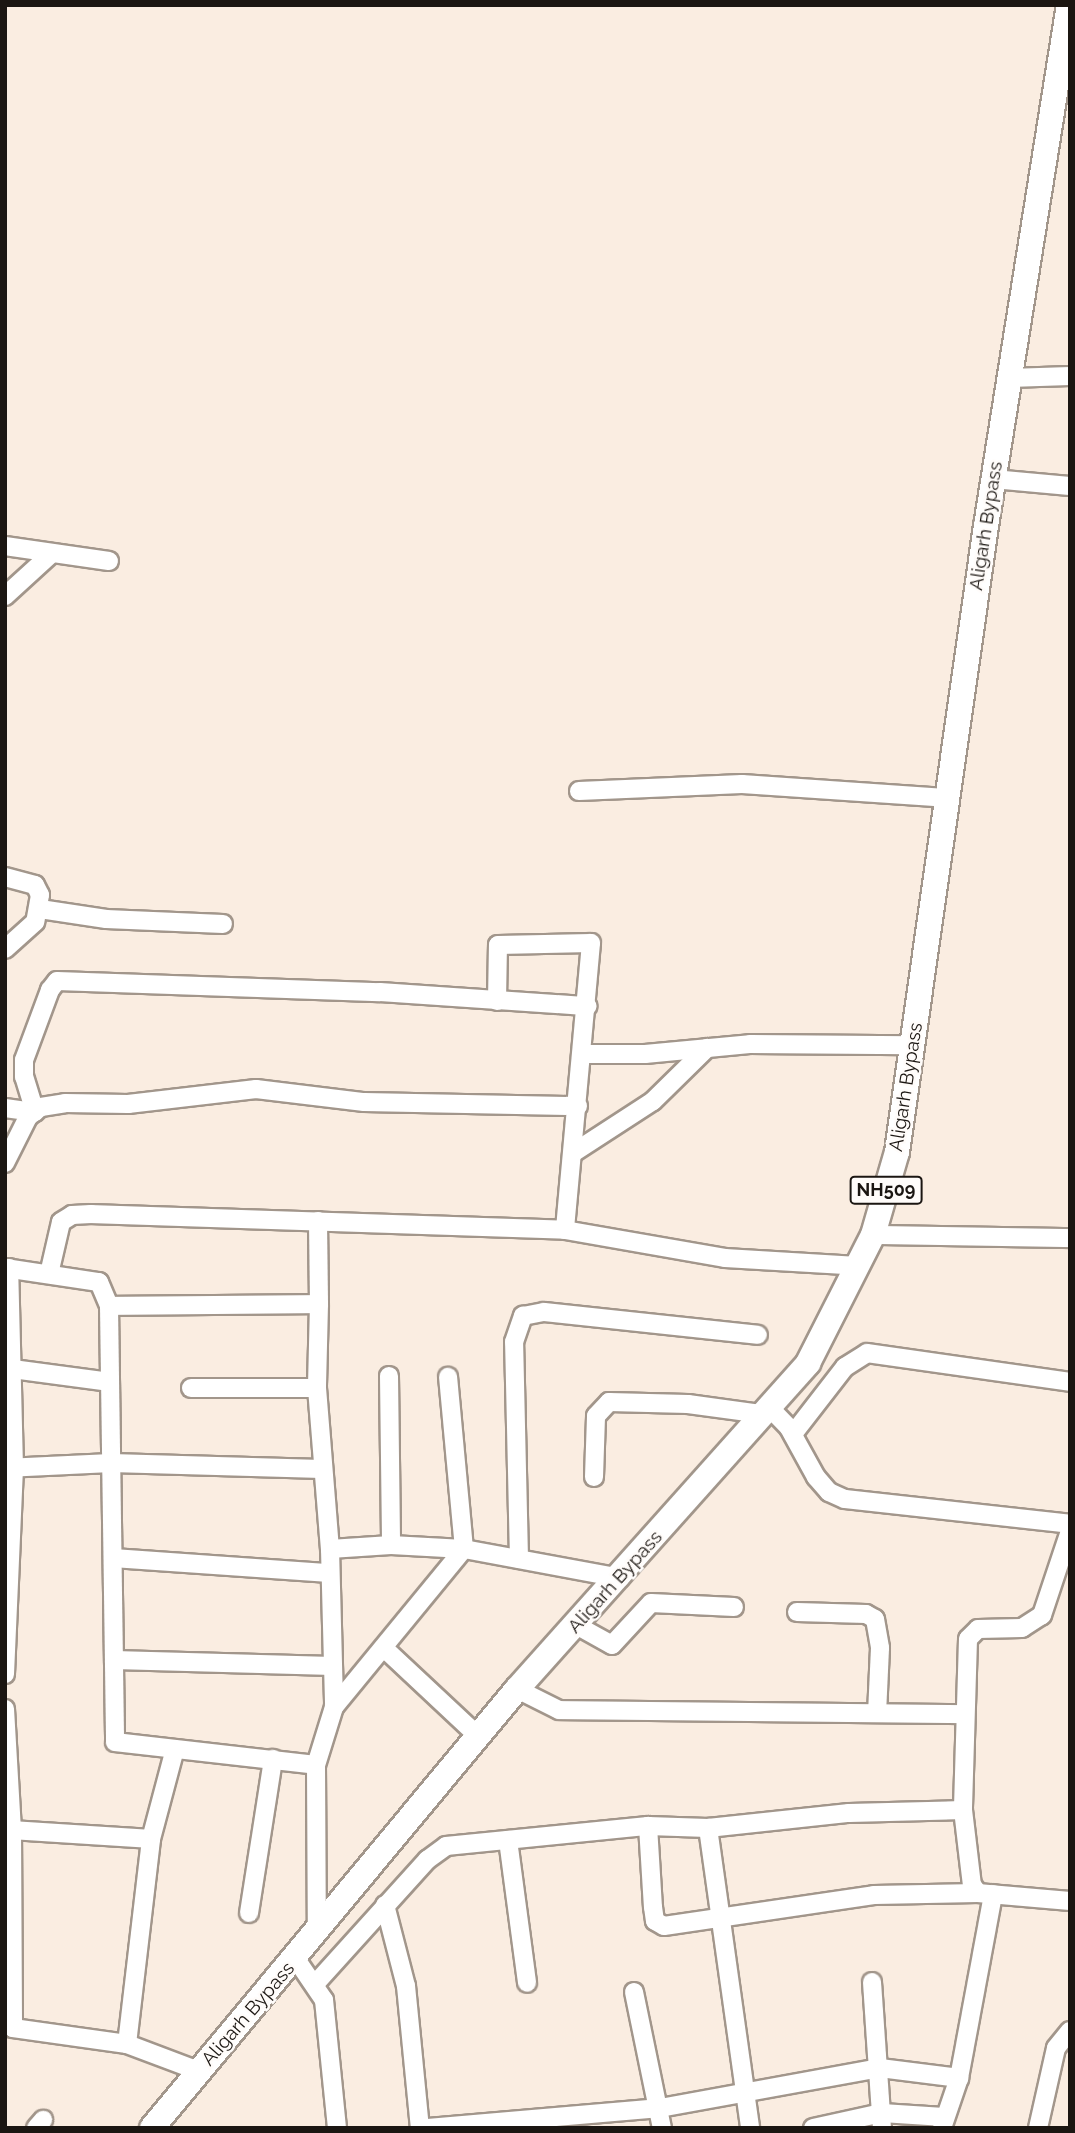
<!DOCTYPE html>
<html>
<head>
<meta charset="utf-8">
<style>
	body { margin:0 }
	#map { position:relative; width:1075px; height:2133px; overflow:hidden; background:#faede1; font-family:Raleway,sans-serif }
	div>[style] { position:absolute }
	.roads { filter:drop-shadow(2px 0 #a2968b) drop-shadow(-2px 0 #a2968b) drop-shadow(0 2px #a2968b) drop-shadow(0 -2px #a2968b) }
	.minor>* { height:18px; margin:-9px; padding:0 9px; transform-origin:9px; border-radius:9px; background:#fff }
	.highway>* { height:24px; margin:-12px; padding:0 12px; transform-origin:12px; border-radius:12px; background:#fff }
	span { translate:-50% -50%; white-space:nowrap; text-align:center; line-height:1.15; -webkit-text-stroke:5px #fffcfa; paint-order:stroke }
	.shield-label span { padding:2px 5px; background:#fffcfa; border:2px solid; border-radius:5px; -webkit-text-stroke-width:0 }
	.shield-label { font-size:18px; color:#1b1612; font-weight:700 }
	.street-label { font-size:19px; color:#1b1612 }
	.frame { position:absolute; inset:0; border:7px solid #1b1612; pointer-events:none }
</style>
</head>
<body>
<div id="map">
	<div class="roads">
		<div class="minor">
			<div style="left:1009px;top:378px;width:61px;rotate:-1.9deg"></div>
			<div style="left:993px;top:479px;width:77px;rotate:5.2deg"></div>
			<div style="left:5px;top:546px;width:105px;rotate:8.2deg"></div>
			<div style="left:5px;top:596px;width:61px;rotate:-42.3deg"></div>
			<div style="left:579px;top:791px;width:163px;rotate:-2.5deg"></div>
			<div style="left:742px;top:784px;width:204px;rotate:3.9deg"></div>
			<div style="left:5px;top:877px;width:31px;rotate:15deg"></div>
			<div style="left:35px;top:885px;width:11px;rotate:63deg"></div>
			<div style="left:40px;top:895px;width:27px;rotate:100deg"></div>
			<div style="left:35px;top:922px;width:40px;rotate:138deg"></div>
			<div style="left:40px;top:909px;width:67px;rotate:8.6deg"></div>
			<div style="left:106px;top:919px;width:117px;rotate:2.4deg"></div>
			<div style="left:497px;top:1001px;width:56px;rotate:-89deg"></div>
			<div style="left:498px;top:945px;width:93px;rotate:-1.2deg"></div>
			<div style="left:591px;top:943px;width:288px;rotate:95.2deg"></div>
			<div style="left:584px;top:1054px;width:61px"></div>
			<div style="left:645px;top:1054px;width:105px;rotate:-5.4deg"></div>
			<div style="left:750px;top:1044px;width:162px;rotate:0.4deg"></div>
			<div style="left:5px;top:1108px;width:30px;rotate:8deg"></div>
			<div style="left:35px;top:1112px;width:37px;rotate:-107deg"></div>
			<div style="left:24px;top:1077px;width:17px;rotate:-90deg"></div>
			<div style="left:24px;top:1060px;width:75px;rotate:-69.6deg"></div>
			<div style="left:50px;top:990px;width:11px;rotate:-52deg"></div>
			<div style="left:57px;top:981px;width:323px;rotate:2deg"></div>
			<div style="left:380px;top:992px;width:208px;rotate:3.9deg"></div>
			<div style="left:573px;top:1153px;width:95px;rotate:-33deg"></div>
			<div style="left:653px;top:1101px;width:76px;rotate:-44.5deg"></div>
			<div style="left:5px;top:1163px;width:51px;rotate:-63.4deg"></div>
			<div style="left:28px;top:1117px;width:16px;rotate:-38deg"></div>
			<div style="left:41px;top:1107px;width:24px;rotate:-9deg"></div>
			<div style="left:65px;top:1103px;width:63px;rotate:0.9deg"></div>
			<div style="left:128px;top:1104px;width:129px;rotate:-6.7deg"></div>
			<div style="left:256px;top:1089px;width:109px;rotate:6.9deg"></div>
			<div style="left:364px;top:1102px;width:214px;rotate:1.1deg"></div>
			<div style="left:318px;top:1221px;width:83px;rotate:89.3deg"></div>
			<div style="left:873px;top:1235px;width:197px;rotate:0.9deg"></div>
			<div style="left:5px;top:1268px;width:95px;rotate:8.5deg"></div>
			<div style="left:99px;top:1282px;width:26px;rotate:67deg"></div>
			<div style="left:109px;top:1306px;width:436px;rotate:89.2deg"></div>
			<div style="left:115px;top:1742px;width:202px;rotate:6.5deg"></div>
			<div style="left:49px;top:1274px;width:53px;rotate:-77deg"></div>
			<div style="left:61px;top:1222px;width:13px;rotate:-32deg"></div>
			<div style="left:72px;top:1215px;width:19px;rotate:-3deg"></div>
			<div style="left:91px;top:1214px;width:474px;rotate:1.9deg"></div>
			<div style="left:565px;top:1230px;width:162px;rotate:9.9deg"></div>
			<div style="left:725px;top:1258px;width:133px;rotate:3.4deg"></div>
			<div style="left:109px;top:1306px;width:210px;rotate:-0.5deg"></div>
			<div style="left:319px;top:1304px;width:84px;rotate:91.4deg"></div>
			<div style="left:317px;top:1388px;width:162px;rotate:85.4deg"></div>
			<div style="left:330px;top:1549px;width:158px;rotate:88.5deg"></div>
			<div style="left:334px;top:1707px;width:61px;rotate:107.2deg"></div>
			<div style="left:316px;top:1765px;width:164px;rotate:89.7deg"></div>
			<div style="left:5px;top:1368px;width:106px;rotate:7.6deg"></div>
			<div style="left:389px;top:1376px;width:169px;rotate:89.3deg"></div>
			<div style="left:191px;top:1388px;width:126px"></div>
			<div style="left:768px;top:1406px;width:30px;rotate:46deg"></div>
			<div style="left:789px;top:1428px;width:56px;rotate:61.1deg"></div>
			<div style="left:816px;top:1477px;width:20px;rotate:49deg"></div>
			<div style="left:829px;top:1492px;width:17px;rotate:24deg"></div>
			<div style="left:845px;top:1499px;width:226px;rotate:6.3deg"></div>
			<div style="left:793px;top:1434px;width:85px;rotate:-52.2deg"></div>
			<div style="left:845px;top:1367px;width:26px;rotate:-32deg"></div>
			<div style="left:867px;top:1353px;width:205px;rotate:8.1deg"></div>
			<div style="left:5px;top:1468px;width:106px;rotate:-2.7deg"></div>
			<div style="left:111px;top:1463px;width:211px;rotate:1.6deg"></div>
			<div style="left:594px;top:1477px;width:61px;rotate:-88.1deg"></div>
			<div style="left:596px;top:1416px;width:19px;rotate:-47deg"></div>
			<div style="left:609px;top:1402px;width:79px;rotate:1.5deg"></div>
			<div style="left:688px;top:1404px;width:75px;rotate:7.7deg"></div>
			<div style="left:1070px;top:1531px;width:89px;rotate:108.4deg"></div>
			<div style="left:1042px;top:1615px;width:24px;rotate:147deg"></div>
			<div style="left:1022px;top:1628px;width:44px;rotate:178.7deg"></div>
			<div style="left:978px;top:1629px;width:14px;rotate:135deg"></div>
			<div style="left:968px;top:1639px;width:171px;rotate:91.7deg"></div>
			<div style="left:963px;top:1810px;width:76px;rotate:83.2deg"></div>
			<div style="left:972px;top:1885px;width:10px;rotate:53deg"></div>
			<div style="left:978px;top:1893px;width:92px;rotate:5deg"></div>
			<div style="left:330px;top:1549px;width:61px;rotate:-3.8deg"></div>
			<div style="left:391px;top:1545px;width:73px;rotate:3.1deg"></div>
			<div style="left:464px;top:1549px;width:159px;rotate:10.5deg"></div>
			<div style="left:113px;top:1558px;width:217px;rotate:4deg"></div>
			<div style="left:519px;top:1559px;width:217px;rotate:-91.3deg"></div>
			<div style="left:514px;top:1342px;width:28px;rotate:-71deg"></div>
			<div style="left:523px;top:1316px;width:21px;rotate:-11deg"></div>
			<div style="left:544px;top:1312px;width:215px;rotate:6.1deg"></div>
			<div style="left:797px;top:1612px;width:69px;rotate:1.7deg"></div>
			<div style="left:866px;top:1614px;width:10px;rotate:29deg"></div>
			<div style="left:875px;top:1619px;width:29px;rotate:80deg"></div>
			<div style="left:880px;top:1648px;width:65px;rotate:92.6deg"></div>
			<div style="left:576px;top:1625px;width:41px;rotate:29.1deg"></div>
			<div style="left:612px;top:1645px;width:57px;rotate:-47.1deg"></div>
			<div style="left:651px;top:1603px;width:83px;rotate:2.8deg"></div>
			<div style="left:385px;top:1649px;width:129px;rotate:43.1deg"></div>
			<div style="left:114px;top:1660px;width:219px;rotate:1.6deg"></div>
			<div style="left:5px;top:1674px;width:206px;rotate:-87.5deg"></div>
			<div style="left:14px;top:1468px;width:200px;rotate:-91.4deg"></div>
			<div style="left:517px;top:1689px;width:47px;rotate:26.6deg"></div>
			<div style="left:559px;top:1710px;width:405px;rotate:0.6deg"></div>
			<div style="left:334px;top:1707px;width:205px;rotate:-50.6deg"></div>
			<div style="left:464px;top:1549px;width:173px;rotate:-95.3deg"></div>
			<div style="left:5px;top:1709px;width:121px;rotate:86.7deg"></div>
			<div style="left:12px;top:1830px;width:198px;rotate:89.7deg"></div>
			<div style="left:13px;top:2028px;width:115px;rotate:8deg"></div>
			<div style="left:127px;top:2044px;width:77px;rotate:20.6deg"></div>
			<div style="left:648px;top:1826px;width:81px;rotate:86.5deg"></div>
			<div style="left:653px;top:1907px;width:14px;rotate:82deg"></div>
			<div style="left:655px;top:1921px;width:10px;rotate:29deg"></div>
			<div style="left:664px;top:1926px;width:212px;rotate:-8.4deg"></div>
			<div style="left:874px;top:1895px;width:104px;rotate:-1.1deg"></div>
			<div style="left:708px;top:1828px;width:303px;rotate:82deg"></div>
			<div style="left:12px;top:1830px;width:139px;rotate:3.7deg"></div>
			<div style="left:508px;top:1840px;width:144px;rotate:82.4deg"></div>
			<div style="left:385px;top:1905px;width:84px;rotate:75.5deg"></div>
			<div style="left:406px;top:1986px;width:143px;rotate:84.4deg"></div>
			<div style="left:249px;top:1913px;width:156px;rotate:-81.1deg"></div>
			<div style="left:296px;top:1959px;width:50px;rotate:55.7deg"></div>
			<div style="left:324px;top:2000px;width:129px;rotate:84.2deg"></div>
			<div style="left:872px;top:1982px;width:146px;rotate:86.1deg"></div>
			<div style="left:316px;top:1983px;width:166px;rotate:-47.9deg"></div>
			<div style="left:427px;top:1860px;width:24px;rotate:-36deg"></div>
			<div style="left:446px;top:1846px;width:203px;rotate:-5.7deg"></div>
			<div style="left:648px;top:1826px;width:60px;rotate:1.9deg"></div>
			<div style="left:708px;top:1828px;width:142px;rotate:-6.1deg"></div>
			<div style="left:849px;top:1813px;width:114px;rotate:-1.5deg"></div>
			<div style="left:634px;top:1992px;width:139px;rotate:78.4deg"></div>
			<div style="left:127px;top:2044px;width:206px;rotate:-83.3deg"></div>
			<div style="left:151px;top:1839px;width:93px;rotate:-75.1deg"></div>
			<div style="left:36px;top:2128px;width:11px;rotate:-49deg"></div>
			<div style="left:428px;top:2128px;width:233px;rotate:-4.9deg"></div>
			<div style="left:660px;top:2108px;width:224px;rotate:-10.3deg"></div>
			<div style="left:880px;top:2068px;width:80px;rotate:7.2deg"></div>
			<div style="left:813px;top:2128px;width:71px;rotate:-12.3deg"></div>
			<div style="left:882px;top:2113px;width:62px;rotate:3.7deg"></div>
			<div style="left:942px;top:2128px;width:53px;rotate:-71.2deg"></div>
			<div style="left:959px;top:2078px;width:187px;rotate:-79.5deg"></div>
			<div style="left:1038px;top:2128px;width:82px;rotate:-77.3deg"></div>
			<div style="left:1056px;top:2048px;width:22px;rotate:-51deg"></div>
		</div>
		<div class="highway">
			<div style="left:152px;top:2128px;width:571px;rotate:-50.26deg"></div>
			<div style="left:517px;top:1689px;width:437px;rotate:-48.2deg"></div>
			<div style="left:808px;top:1363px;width:144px;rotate:-63.1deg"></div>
			<div style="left:873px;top:1235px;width:86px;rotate:-73.9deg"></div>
			<div style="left:897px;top:1152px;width:632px;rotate:-81.91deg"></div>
			<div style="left:986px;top:526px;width:528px;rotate:-80.95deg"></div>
		</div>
	</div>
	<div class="shield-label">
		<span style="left:886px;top:1190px">NH509</span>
	</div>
	<div class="street-label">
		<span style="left:986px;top:526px;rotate:-81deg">Aligarh Bypass</span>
		<span style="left:906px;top:1087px;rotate:-81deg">Aligarh Bypass</span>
		<span style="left:615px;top:1582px;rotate:-48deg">Aligarh Bypass</span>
		<span style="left:248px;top:2014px;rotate:-49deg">Aligarh Bypass</span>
	</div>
	<div class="frame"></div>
</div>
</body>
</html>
